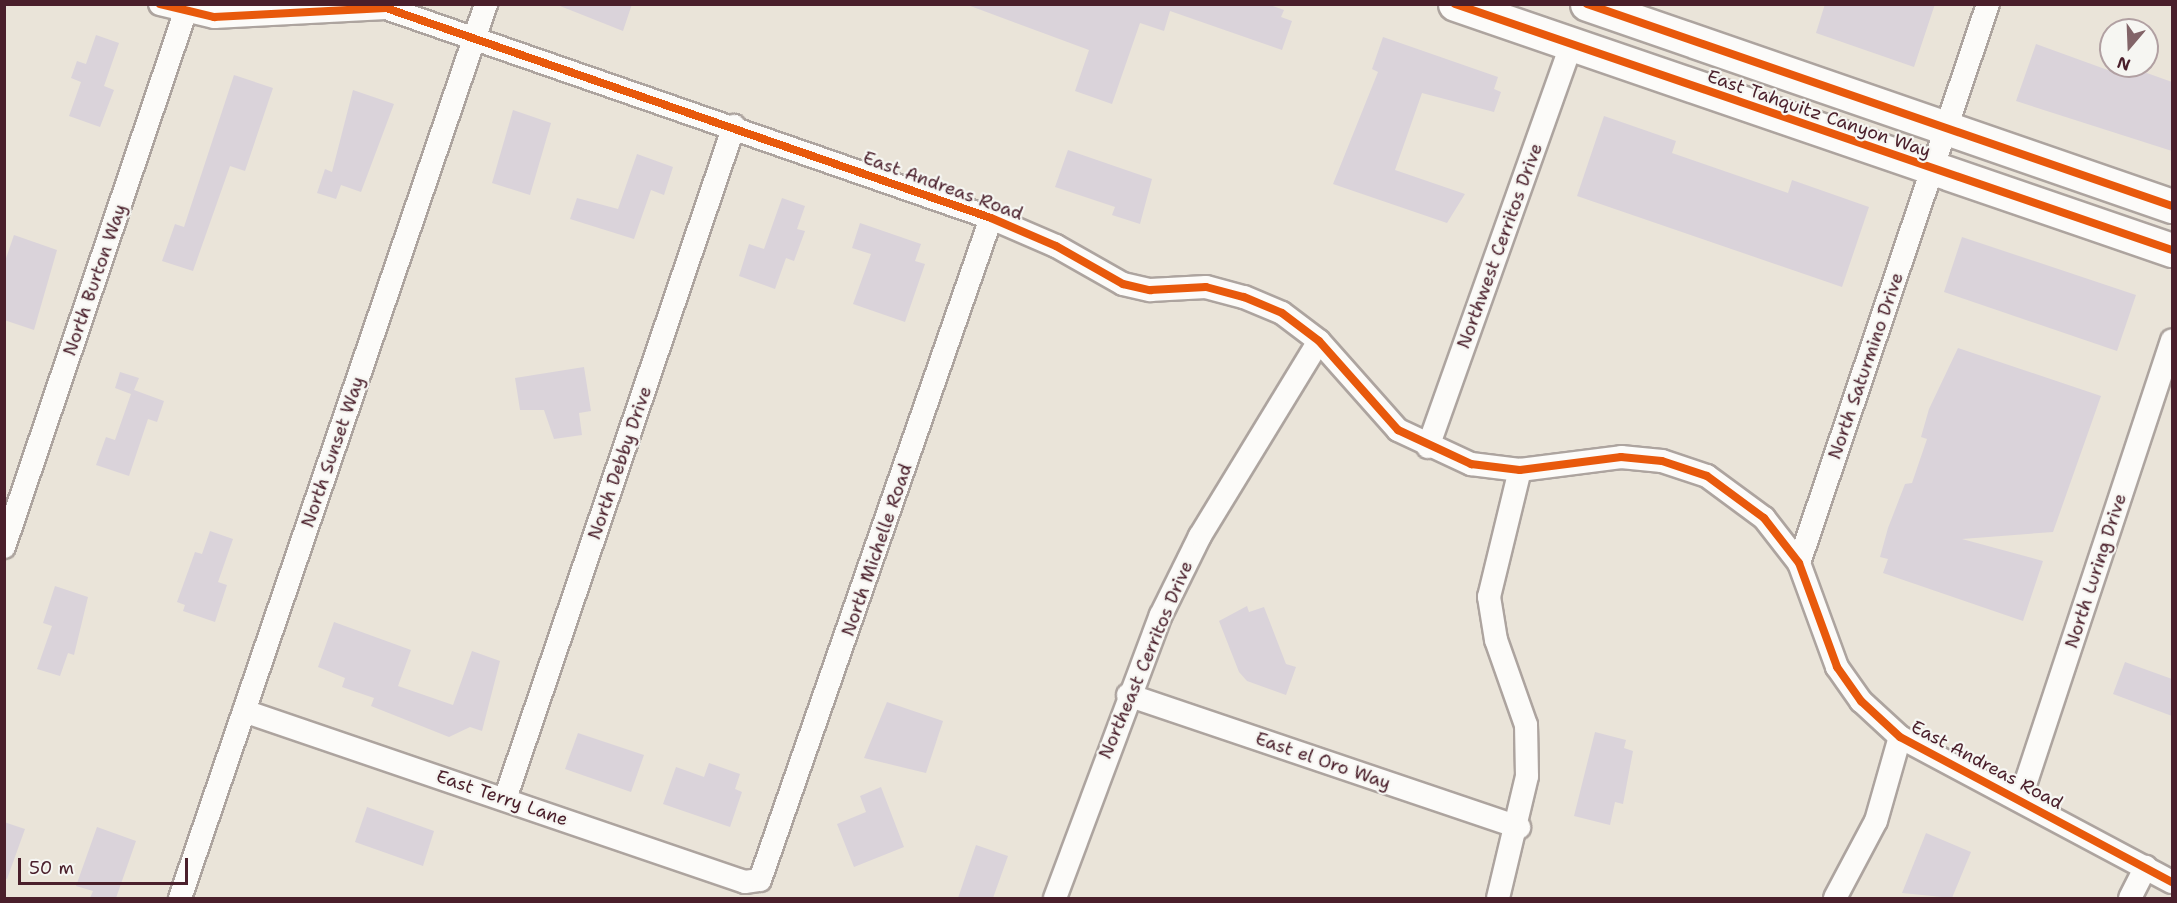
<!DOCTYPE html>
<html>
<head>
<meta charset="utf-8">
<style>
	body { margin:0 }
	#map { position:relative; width:2177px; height:903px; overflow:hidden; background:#eae4d9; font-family:"Shantell Sans",sans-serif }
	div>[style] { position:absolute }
	.building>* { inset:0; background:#dad3da }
	.roads { filter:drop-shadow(2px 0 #ada49f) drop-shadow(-2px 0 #ada49f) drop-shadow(0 2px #ada49f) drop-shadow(0 -2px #ada49f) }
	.street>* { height:22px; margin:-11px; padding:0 11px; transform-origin:11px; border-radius:11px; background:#fcfbf9 }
	.secondary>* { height:33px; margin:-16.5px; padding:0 16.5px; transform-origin:16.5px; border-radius:16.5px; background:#fcfbf9 }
	.cycleway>* { height:8px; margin:-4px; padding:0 4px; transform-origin:4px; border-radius:4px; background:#e8590c }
	span { translate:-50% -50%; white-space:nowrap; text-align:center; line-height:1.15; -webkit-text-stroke:4.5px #f6f6f2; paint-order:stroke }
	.street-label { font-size:18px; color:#4a1f2b }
	.frame { position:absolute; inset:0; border:6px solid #4a1f2b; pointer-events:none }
	.north { position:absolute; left:2099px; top:18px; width:60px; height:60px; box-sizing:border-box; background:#f6f6f2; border:2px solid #b1a0a2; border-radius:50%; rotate:199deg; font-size:16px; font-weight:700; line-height:24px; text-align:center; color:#4a1f2b }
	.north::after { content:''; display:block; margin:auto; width:21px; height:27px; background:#826468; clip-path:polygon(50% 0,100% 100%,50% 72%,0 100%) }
	.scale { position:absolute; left:18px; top:858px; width:170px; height:27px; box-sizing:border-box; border:3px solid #4a1f2b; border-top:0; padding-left:8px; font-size:18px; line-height:21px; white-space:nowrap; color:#4a1f2b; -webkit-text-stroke:4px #f6f6f2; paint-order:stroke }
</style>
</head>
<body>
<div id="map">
	<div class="building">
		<div style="clip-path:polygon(555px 4px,632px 4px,623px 31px)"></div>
		<div style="clip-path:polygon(965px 4px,1267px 4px,1284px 10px,1281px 17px,1292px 21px,1282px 50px,1170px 11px,1164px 31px,1140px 23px,1112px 104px,1075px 91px,1089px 50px)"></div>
		<div style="clip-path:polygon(1825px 4px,1935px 4px,1914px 67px,1816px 33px)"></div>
		<div style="clip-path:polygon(96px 35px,119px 43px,104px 86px,114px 90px,100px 127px,69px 116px,81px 82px,71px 78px,77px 61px,86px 64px)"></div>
		<div style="clip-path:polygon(1383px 37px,1498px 77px,1494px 89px,1501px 92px,1494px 112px,1422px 93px,1395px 170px,1465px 194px,1447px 223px,1333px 184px,1378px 72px,1372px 69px)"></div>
		<div style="clip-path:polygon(2036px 44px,2116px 73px,2144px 72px,2172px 82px,2172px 151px,2016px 101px)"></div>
		<div style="clip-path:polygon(234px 75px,273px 88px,245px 171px,230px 166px,193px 271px,162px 261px,175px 224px,184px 227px)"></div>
		<div style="clip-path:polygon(353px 90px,394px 104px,361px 192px,341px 185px,336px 199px,317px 193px,325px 169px,332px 172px)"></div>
		<div style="clip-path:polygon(513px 110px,551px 123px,530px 195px,492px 183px)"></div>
		<div style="clip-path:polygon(1604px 116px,1676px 141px,1672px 153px,1788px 193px,1792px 180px,1869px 207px,1842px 287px,1577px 196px)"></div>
		<div style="clip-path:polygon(1068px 150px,1152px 179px,1140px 224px,1112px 215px,1115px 207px,1055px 187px)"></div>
		<div style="clip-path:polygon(637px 154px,673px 167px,664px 195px,651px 190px,634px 239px,570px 219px,577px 198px,618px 209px)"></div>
		<div style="clip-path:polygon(782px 198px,805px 206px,797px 229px,805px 231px,794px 261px,786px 258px,775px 289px,739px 276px,749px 244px,764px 249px)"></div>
		<div style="clip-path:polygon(860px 223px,921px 244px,915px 261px,925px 264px,905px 322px,853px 304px,871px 254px,852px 248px)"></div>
		<div style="clip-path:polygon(14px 235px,57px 250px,34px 330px,4px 320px,4px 264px)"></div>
		<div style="clip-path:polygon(1962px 237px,2136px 295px,2117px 351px,1944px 292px)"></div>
		<div style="clip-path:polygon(1958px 348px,2101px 396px,2053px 532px,1962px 539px,2043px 561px,2023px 621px,1883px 573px,1888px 559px,1880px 557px,1888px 528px,1905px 484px,1912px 483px,1927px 439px,1921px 437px,1929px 409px)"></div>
		<div style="clip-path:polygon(584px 367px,591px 411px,579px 413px,582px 435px,554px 439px,544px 410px,520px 410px,515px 378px)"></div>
		<div style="clip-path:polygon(120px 372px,139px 378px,134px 390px,164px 401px,157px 422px,148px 419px,129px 476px,96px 465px,106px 437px,115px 440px,131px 394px,115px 388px)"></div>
		<div style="clip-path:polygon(210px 531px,233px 539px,218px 582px,227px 585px,215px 622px,183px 611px,185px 605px,177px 602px,195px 552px,202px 554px)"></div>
		<div style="clip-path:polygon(55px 586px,88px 597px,74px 655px,68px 653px,60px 676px,37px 669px,52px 626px,43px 623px)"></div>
		<div style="clip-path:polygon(1247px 606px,1249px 612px,1264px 607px,1286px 664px,1296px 667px,1286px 695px,1247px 681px,1239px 672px,1219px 621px)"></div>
		<div style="clip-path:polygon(334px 622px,411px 650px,398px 686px,453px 705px,472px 651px,500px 661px,482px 731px,470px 727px,449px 737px,371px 706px,374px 698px,342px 687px,345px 678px,318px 667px)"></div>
		<div style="clip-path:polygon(2125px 662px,2172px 679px,2172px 716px,2113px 694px)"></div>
		<div style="clip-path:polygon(887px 702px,943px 721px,926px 773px,864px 758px)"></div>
		<div style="clip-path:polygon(1595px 732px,1626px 740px,1624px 748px,1633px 751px,1623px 804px,1615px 802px,1610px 825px,1574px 816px)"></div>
		<div style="clip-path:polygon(578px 733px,644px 755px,631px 792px,565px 769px)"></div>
		<div style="clip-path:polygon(709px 763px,740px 774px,735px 789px,742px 792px,730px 827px,663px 804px,676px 767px,704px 777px)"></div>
		<div style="clip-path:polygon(881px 787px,904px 847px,854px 867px,837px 824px,866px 812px,860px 796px)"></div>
		<div style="clip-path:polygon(367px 807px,434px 831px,423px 866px,355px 842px)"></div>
		<div style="clip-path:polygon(4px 822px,25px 829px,7px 879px,4px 878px)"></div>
		<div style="clip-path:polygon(97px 827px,136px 841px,116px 898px,90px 898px,93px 891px,76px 886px)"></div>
		<div style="clip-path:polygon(1926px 833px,1971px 852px,1952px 898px,1902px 893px)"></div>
		<div style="clip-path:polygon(976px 845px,1008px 856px,993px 898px,958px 898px)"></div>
	</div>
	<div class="roads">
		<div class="street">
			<div style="left:160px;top:4px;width:56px;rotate:13.5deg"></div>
			<div style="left:214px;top:17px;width:172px;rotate:-3deg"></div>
			<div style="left:386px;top:8px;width:640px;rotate:19.14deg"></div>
			<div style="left:991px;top:218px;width:71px;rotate:23.3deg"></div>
			<div style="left:1056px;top:246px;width:77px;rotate:29.6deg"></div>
			<div style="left:1123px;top:284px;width:28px;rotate:13deg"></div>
			<div style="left:1150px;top:290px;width:56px;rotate:-3.1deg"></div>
			<div style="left:1206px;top:287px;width:39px;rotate:15deg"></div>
			<div style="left:1244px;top:297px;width:41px;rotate:22.8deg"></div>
			<div style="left:1282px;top:313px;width:46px;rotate:37.1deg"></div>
			<div style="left:1319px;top:341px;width:119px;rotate:48.4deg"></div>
			<div style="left:1398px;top:430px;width:81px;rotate:25deg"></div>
			<div style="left:1471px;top:464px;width:49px;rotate:7deg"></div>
			<div style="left:1520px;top:470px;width:102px;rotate:-7.3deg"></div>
			<div style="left:1621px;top:457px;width:41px;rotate:5.6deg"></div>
			<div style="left:1662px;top:461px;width:47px;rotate:18.4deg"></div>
			<div style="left:1707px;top:476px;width:71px;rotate:36.4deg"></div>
			<div style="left:1764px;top:518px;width:57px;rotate:52.1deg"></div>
			<div style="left:1799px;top:563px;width:111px;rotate:69.9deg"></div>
			<div style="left:1837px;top:667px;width:42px;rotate:54.8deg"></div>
			<div style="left:1861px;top:701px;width:53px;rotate:42.7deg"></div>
			<div style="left:1900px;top:737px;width:308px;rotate:28.1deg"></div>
			<div style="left:1428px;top:447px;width:427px;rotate:-70.4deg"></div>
			<div style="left:4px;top:547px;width:564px;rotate:-71.28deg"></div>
			<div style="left:1799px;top:563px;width:590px;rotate:-71.32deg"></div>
			<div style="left:1128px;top:695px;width:413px;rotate:18.7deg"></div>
			<div style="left:244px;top:711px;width:529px;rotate:18.85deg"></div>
			<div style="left:745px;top:882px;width:15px;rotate:-8deg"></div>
			<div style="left:760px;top:880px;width:701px;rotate:-70.76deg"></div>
			<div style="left:505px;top:799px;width:711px;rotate:-71.21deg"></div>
			<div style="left:2020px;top:800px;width:484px;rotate:-71.7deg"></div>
			<div style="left:180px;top:898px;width:945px;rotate:-71.1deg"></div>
			<div style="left:1055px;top:898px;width:302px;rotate:-69.5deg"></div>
			<div style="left:1161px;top:615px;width:88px;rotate:-63.7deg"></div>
			<div style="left:1200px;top:536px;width:228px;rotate:-58.6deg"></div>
			<div style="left:1498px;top:898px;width:125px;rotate:-76.6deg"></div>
			<div style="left:1527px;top:776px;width:51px;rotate:-91.1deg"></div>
			<div style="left:1526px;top:725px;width:90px;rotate:-109.4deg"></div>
			<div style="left:1496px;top:640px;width:44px;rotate:-99.2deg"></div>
			<div style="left:1489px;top:597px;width:131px;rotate:-76.3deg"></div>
			<div style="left:1835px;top:898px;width:87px;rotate:-62deg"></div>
			<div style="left:1876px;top:821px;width:87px;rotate:-74.1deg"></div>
			<div style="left:2130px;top:898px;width:35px;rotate:-63deg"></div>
		</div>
		<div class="secondary">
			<div style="left:1455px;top:4px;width:758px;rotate:18.94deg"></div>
			<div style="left:1587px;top:4px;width:619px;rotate:19.05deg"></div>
		</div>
	</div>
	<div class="cycleway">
		<div style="left:160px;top:4px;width:56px;rotate:13.5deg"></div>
		<div style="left:214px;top:17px;width:172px;rotate:-3deg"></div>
		<div style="left:386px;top:8px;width:640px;rotate:19.14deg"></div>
		<div style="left:991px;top:218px;width:71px;rotate:23.3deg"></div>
		<div style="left:1056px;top:246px;width:77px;rotate:29.6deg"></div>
		<div style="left:1123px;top:284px;width:28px;rotate:13deg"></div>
		<div style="left:1150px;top:290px;width:56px;rotate:-3.1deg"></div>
		<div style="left:1206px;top:287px;width:39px;rotate:15deg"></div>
		<div style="left:1244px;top:297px;width:41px;rotate:22.8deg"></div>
		<div style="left:1282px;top:313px;width:46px;rotate:37.1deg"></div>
		<div style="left:1319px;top:341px;width:119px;rotate:48.4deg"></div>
		<div style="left:1398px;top:430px;width:81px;rotate:25deg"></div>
		<div style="left:1471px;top:464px;width:49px;rotate:7deg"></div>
		<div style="left:1520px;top:470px;width:102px;rotate:-7.3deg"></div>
		<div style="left:1621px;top:457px;width:41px;rotate:5.6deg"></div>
		<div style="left:1662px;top:461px;width:47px;rotate:18.4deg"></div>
		<div style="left:1707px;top:476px;width:71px;rotate:36.4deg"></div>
		<div style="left:1764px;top:518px;width:57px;rotate:52.1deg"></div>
		<div style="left:1799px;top:563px;width:111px;rotate:69.9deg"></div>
		<div style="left:1837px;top:667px;width:42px;rotate:54.8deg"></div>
		<div style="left:1861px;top:701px;width:53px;rotate:42.7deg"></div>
		<div style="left:1900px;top:737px;width:308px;rotate:28.1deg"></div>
		<div style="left:1455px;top:4px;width:758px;rotate:18.94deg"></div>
		<div style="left:1587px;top:4px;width:619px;rotate:19.05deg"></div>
	</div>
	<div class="street-label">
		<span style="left:1819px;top:114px;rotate:19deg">East Tahquitz Canyon Way</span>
		<span style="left:943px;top:186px;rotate:20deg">East Andreas Road</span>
		<span style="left:1500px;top:246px;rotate:-70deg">Northwest Cerritos Drive</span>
		<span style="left:95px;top:280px;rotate:-71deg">North Burton Way</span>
		<span style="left:1866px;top:366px;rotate:-71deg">North Saturmino Drive</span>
		<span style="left:333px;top:452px;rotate:-71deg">North Sunset Way</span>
		<span style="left:620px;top:463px;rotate:-71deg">North Debby Drive</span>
		<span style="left:877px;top:550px;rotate:-71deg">North Michelle Road</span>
		<span style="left:2096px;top:571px;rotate:-72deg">North Luring Drive</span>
		<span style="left:1146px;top:660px;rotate:-67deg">Northeast Cerritos Drive</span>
		<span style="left:1323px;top:761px;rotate:19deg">East el Oro Way</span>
		<span style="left:1987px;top:765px;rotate:28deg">East Andreas Road</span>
		<span style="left:502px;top:798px;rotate:19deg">East Terry Lane</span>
	</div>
	<div class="frame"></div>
	<div class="north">N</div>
	<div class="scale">50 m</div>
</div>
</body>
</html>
